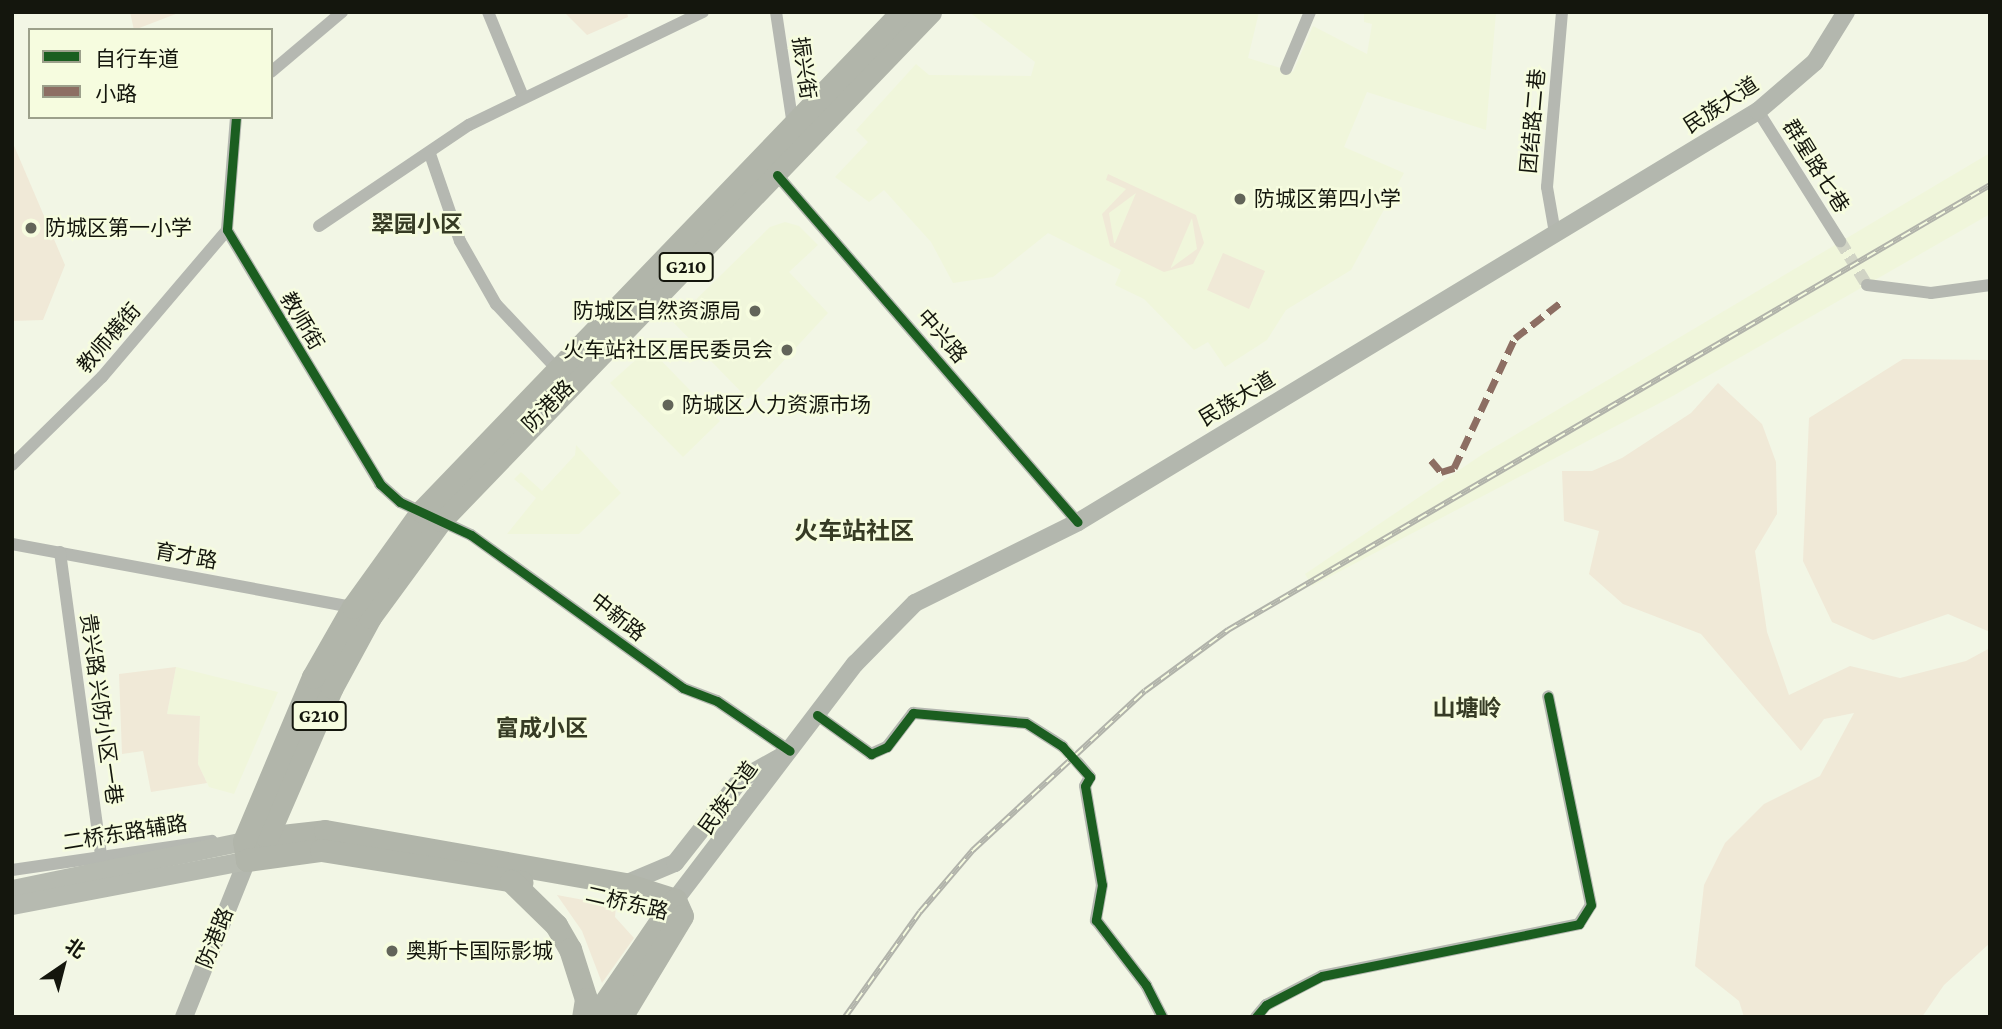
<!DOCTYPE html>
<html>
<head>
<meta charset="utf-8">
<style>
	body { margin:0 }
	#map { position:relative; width:2002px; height:1029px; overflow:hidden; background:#f2f6e5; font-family:"Crimson Pro","Noto Sans SC",serif }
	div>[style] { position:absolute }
	.built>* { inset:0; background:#f0f6db }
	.green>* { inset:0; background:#f0e9d7 }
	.street-tunnel>* { height:12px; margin-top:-6px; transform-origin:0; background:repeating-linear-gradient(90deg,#d1d4c5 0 12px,transparent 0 18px) }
	.street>* { height:12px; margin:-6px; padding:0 6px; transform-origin:6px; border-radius:6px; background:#b5b8b1 }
	.secondary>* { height:18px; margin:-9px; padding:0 9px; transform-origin:9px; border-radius:9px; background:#b3b7ae }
	.primary>* { height:19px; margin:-9.5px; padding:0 9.5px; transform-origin:9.5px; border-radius:9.5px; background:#b6bab0 }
	.highway>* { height:23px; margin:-11.5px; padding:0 11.5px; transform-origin:11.5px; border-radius:11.5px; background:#b1b5aa }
	.rail>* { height:6px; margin-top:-3px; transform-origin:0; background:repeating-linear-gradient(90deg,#f6fcdf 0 10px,#b1b3aa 0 20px); box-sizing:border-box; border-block:2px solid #b1b3aa }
	.quiet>* { height:7px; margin-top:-3.5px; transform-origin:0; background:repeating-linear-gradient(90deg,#8d6e63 0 14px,transparent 0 21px) }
	.cycleway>* { height:9px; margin:-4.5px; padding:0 4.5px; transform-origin:4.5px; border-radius:4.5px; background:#1b5e20 }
	.dots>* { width:19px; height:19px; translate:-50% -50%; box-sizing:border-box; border:4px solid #f6fcdf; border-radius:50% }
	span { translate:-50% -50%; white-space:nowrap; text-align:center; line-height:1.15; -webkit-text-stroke:5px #f6fcdf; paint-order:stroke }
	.shield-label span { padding:2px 5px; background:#f6fcdf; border:2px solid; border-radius:5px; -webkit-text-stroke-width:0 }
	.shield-label { font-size:19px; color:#14160d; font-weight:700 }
	.street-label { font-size:21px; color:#14160d }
	.poi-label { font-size:21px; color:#14160d }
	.left { translate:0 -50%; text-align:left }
	.right { translate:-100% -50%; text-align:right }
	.neighbourhood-label { font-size:23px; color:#363b24; font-weight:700 }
	.quarter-label { font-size:24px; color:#363b24; font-weight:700 }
	.frame { position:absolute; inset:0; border:14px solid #14160d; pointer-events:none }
	.legend { position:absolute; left:28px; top:28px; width:245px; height:91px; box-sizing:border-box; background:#f6fcdf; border:2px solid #9ca08b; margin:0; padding:9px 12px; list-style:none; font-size:21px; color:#14160d }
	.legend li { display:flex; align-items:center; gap:14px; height:35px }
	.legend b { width:35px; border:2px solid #9ca08b }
	.north { position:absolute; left:28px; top:931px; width:70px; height:70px; -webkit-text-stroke:5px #f6fcdf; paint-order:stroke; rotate:35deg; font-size:19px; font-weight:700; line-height:28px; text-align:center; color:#14160d }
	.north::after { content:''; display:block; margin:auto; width:24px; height:32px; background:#14160d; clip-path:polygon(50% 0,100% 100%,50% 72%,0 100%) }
</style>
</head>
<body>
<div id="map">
	<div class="built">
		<div style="clip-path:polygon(969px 12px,1259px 12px,1248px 58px,1293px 72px,1313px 26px,1367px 54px,1372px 24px,1364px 22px,1364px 12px,1496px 12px,1486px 130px,1367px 92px,1344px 147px,1404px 173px,1351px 270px,1286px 310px,1267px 340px,1225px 367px,1208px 342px,1194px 350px,1144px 299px,1115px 285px,1121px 270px,1048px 233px,993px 277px,953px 283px,931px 242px,884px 190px,869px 202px,835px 177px,868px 142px,856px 130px,916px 64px,929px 75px,1031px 76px,1035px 62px)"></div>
		<div style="clip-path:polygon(1990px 153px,1990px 214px,1671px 397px,1312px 586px,1305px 574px,1483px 454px)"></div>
		<div style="clip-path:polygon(785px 222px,799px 226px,818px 245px,789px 272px,828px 313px,748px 399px,673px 322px,770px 227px)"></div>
		<div style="clip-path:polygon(649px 348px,720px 421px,683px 457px,610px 383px)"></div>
		<div style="clip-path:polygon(576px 445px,621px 493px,579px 534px,507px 534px,536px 498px,514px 479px,521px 472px,542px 491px,575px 455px)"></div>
		<div style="clip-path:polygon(176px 667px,278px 692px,234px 794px,209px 787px,198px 764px,200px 716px,167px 714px)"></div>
	</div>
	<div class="green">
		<div style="clip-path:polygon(130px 12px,181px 12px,134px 30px)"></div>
		<div style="clip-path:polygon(564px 12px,627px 12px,628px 17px,587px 35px)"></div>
		<div style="clip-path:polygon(12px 141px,65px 265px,43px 320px,12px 321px)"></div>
		<div style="clip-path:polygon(evenodd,1108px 174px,1196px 215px,1204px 243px,1193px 264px,1164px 272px,1110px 246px,1102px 214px,1126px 189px,1106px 180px,1108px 174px,1136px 193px,1115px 243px,1114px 243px,1109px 213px,1136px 193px,1108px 174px,1192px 218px,1197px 249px,1171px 268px,1171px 267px,1192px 218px)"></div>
		<div style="clip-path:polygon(1223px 253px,1265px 271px,1249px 309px,1207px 290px)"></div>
		<div style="clip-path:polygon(1903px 359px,1990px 360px,1990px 632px,1948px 614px,1873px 640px,1832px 622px,1803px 561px,1809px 418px)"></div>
		<div style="clip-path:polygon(1718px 383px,1762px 424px,1776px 462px,1777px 514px,1755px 551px,1767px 632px,1789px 695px,1850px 666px,1900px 678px,1966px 661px,1990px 648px,1990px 943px,1944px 985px,1922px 1017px,1744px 1017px,1739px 1001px,1695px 966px,1704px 885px,1725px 843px,1764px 804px,1820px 776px,1854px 713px,1824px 719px,1801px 751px,1701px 634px,1623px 604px,1589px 574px,1599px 531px,1564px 521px,1562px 471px,1592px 471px,1622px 458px,1691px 413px)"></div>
		<div style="clip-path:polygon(176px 667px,167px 714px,200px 716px,198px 764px,207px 783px,151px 792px,143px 751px,122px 754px,119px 674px)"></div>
		<div style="clip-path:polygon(557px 895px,616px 906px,615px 917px,634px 938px,602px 983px,582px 931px)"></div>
	</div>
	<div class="street-tunnel">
		<div style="left:1840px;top:241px;width:52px;rotate:58.5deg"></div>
		<div style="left:1062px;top:746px;width:23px;rotate:47deg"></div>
	</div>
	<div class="street">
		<div style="left:488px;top:12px;width:92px;rotate:67.6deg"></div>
		<div style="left:776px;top:12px;width:115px;rotate:81.5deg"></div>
		<div style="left:1286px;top:69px;width:62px;rotate:-67.2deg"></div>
		<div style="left:271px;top:72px;width:93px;rotate:-40.2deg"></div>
		<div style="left:1758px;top:111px;width:154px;rotate:57.8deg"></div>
		<div style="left:236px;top:117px;width:113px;rotate:94.6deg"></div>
		<div style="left:227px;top:230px;width:297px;rotate:58.9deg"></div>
		<div style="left:380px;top:484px;width:27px;rotate:42deg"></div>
		<div style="left:400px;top:502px;width:78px;rotate:24.9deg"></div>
		<div style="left:471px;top:535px;width:261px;rotate:35.8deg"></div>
		<div style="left:683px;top:688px;width:36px;rotate:21deg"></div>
		<div style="left:717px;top:701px;width:88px;rotate:34.4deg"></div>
		<div style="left:430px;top:154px;width:92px;rotate:71deg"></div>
		<div style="left:460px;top:241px;width:73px;rotate:60.3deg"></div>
		<div style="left:496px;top:304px;width:88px;rotate:46.8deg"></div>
		<div style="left:777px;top:175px;width:459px;rotate:49.1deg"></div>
		<div style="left:319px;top:226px;width:181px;rotate:-34deg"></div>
		<div style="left:469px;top:125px;width:260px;rotate:-25.8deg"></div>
		<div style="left:1555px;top:233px;width:47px;rotate:-99.9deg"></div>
		<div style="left:1547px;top:187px;width:176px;rotate:-85.1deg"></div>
		<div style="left:1867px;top:285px;width:64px;rotate:7.1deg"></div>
		<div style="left:1931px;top:293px;width:60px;rotate:-7.7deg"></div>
		<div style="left:12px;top:465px;width:126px;rotate:-44.4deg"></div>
		<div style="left:102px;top:377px;width:193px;rotate:-49.6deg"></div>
		<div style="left:12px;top:544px;width:347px;rotate:10.5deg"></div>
		<div style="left:60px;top:552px;width:322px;rotate:82.3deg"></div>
		<div style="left:817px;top:715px;width:67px;rotate:35.8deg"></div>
		<div style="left:871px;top:754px;width:17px;rotate:-24deg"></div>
		<div style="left:887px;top:747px;width:43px;rotate:-52.6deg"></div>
		<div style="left:913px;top:713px;width:113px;rotate:5.1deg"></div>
		<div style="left:1026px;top:723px;width:43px;rotate:32.6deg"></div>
		<div style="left:1078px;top:763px;width:18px;rotate:49deg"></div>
		<div style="left:1090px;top:777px;width:10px;rotate:119deg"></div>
		<div style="left:1085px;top:786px;width:100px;rotate:80.3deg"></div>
		<div style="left:1102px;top:885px;width:36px;rotate:100deg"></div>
		<div style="left:1096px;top:920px;width:82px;rotate:52.4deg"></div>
		<div style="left:1146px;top:985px;width:36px;rotate:63deg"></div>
		<div style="left:12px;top:870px;width:202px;rotate:-8.3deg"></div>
		<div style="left:1256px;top:1017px;width:16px;rotate:-50deg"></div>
		<div style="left:1266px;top:1005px;width:63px;rotate:-27.4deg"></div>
		<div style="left:1322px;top:976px;width:262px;rotate:-11.4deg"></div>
		<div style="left:1579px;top:924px;width:22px;rotate:-58deg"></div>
		<div style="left:1591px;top:905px;width:213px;rotate:-101.6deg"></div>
	</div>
	<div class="secondary">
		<div style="left:625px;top:884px;width:54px;rotate:-22.8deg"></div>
		<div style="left:675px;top:863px;width:107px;rotate:-51.8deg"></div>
		<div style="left:741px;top:779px;width:49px;rotate:-29.2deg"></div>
		<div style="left:675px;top:900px;width:297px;rotate:-52.7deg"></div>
		<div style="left:855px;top:664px;width:86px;rotate:-45.5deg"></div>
		<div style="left:915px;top:603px;width:182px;rotate:-26.4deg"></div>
		<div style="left:1078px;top:522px;width:795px;rotate:-31.15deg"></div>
		<div style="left:1758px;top:111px;width:75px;rotate:-40.7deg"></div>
		<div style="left:1815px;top:62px;width:59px;rotate:-58.2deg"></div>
		<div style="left:184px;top:1017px;width:169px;rotate:-68.1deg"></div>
	</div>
	<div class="primary">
		<div style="left:12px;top:889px;width:237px;rotate:-11.7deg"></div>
		<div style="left:12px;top:905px;width:239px;rotate:-10.8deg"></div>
	</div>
	<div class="highway">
		<div style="left:255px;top:839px;width:70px;rotate:-6.5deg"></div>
		<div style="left:325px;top:831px;width:305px;rotate:10deg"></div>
		<div style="left:625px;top:884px;width:52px;rotate:17.7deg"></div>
		<div style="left:675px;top:900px;width:17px;rotate:66deg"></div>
		<div style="left:247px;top:860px;width:30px;rotate:-49deg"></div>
		<div style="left:267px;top:837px;width:163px;rotate:-66.6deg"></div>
		<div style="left:332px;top:687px;width:80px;rotate:-61.5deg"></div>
		<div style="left:370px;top:617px;width:120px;rotate:-53.8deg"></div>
		<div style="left:441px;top:520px;width:705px;rotate:-46.09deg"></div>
		<div style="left:247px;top:860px;width:19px;rotate:-99deg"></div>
		<div style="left:244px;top:841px;width:178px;rotate:-67.2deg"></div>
		<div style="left:313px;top:677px;width:81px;rotate:-60.3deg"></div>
		<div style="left:353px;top:607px;width:118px;rotate:-54.3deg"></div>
		<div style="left:422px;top:511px;width:692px;rotate:-46.11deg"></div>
		<div style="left:247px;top:860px;width:75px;rotate:-7.7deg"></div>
		<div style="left:321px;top:850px;width:203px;rotate:9.1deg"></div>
		<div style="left:511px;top:881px;width:63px;rotate:44.4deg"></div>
		<div style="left:556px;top:925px;width:28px;rotate:60deg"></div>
		<div style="left:570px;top:949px;width:52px;rotate:72.3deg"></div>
		<div style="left:586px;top:999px;width:18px;rotate:99deg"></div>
		<div style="left:595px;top:1017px;width:142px;rotate:-55.6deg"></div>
		<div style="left:621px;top:1017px;width:118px;rotate:-58.9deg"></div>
	</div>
	<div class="rail">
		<div style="left:845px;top:1017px;width:129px;rotate:-54.5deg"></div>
		<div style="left:920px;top:912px;width:82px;rotate:-49.5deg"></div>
		<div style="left:973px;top:850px;width:234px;rotate:-42.8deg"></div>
		<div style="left:1145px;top:691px;width:103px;rotate:-36.3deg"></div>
		<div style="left:1228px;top:630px;width:882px;rotate:-30.28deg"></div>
	</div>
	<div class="quiet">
		<div style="left:1431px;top:460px;width:16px;rotate:50deg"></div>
		<div style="left:1441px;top:472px;width:14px;rotate:-17deg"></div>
		<div style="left:1454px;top:468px;width:144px;rotate:-64.9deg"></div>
		<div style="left:1515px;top:338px;width:57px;rotate:-37.9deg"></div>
	</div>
	<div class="cycleway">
		<div style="left:236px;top:117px;width:113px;rotate:94.6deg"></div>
		<div style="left:227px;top:230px;width:297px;rotate:58.9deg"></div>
		<div style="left:380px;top:484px;width:27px;rotate:42deg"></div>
		<div style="left:400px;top:502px;width:78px;rotate:24.9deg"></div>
		<div style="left:471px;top:535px;width:261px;rotate:35.8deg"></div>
		<div style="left:683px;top:688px;width:36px;rotate:21deg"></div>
		<div style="left:717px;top:701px;width:88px;rotate:34.4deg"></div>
		<div style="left:777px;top:175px;width:459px;rotate:49.1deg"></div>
		<div style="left:817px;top:715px;width:67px;rotate:35.8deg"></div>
		<div style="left:871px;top:754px;width:17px;rotate:-24deg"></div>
		<div style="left:887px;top:747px;width:43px;rotate:-52.6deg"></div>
		<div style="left:913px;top:713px;width:113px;rotate:5.1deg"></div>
		<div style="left:1026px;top:723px;width:43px;rotate:32.6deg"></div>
		<div style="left:1062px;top:746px;width:42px;rotate:47.9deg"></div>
		<div style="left:1090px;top:777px;width:10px;rotate:119deg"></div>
		<div style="left:1085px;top:786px;width:100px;rotate:80.3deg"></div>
		<div style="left:1102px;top:885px;width:36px;rotate:100deg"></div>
		<div style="left:1096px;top:920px;width:82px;rotate:52.4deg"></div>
		<div style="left:1146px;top:985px;width:36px;rotate:63deg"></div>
		<div style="left:1256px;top:1017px;width:16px;rotate:-50deg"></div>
		<div style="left:1266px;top:1005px;width:63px;rotate:-27.4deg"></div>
		<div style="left:1322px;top:976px;width:262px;rotate:-11.4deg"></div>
		<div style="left:1579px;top:924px;width:22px;rotate:-58deg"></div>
		<div style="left:1591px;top:905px;width:213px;rotate:-101.6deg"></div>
	</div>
	<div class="dots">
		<div style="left:1240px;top:199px;background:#626459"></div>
		<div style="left:31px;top:228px;background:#626459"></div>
		<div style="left:755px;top:311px;background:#626459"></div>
		<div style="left:787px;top:350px;background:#626459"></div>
		<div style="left:668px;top:405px;background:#626459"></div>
		<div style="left:392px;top:951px;background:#626459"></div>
	</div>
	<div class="shield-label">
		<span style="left:686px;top:267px">G210</span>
		<span style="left:319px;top:716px">G210</span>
	</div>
	<div class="street-label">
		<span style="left:804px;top:68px;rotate:82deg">振兴街</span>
		<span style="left:1721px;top:105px;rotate:-33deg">民族大道</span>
		<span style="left:1533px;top:121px;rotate:-85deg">团结路二巷</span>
		<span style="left:1816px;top:166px;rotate:58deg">群星路七巷</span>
		<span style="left:302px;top:321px;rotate:59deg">教师街</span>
		<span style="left:942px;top:336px;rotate:49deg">中兴路</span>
		<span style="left:109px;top:338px;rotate:-49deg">教师横街</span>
		<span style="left:1237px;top:399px;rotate:-31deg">民族大道</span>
		<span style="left:548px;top:406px;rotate:-45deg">防港路</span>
		<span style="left:186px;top:556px;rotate:10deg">育才路</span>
		<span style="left:618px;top:617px;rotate:38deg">中新路</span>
		<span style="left:101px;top:709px;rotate:82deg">贵兴路 兴防小区一巷</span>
		<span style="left:728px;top:798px;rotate:-54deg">民族大道</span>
		<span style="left:125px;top:833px;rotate:-9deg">二桥东路辅路</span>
		<span style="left:627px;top:903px;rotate:13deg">二桥东路</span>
		<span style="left:215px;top:938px;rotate:-68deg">防港路</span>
	</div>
	<div class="poi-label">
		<span class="left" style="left:1254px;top:199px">防城区第四小学</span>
		<span class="left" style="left:45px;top:228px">防城区第一小学</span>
		<span class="right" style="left:741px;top:311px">防城区自然资源局</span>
		<span class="right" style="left:773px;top:350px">火车站社区居民委员会</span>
		<span class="left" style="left:682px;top:405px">防城区人力资源市场</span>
		<span class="left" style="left:406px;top:951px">奥斯卡国际影城</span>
	</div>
	<div class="neighbourhood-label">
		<span style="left:417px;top:224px">翠园小区</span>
		<span style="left:1467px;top:708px">山塘岭</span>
		<span style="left:542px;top:728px">富成小区</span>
	</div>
	<div class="quarter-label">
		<span style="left:854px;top:531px">火车站社区</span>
	</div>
	<div class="frame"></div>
	<ul class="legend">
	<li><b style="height:9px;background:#1b5e20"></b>自行车道</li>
	<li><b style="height:9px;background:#8d6e63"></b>小路</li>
	</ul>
	<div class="north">北</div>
</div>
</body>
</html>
